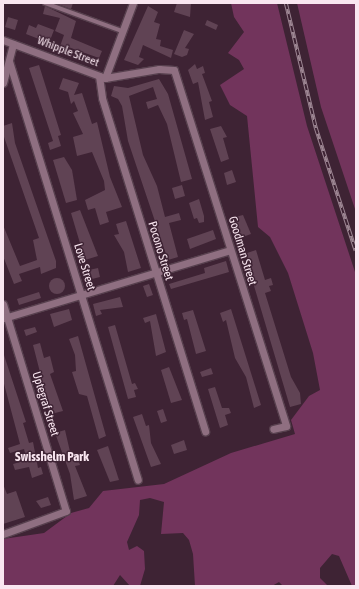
<!DOCTYPE html>
<html>
<head>
<meta charset="utf-8">
<style>
	body { margin:0 }
	#map { position:relative; width:359px; height:589px; overflow:hidden; background:#3e2334; font-family:"Asap Condensed",sans-serif }
	div>[style] { position:absolute }
	.green>* { inset:0; background:#72345c }
	.building>* { inset:0; background:#604354 }
	.round { border-radius:50% }
	.roads { filter:drop-shadow(1px 0 #57404e) drop-shadow(-1px 0 #57404e) drop-shadow(0 1px #57404e) drop-shadow(0 -1px #57404e) }
	.lane>* { height:3.5px; margin:-1.75px; padding:0 1.75px; transform-origin:1.75px; border-radius:1.75px; background:#8f6f81 }
	.street>* { height:7px; margin:-3.5px; padding:0 3.5px; transform-origin:3.5px; border-radius:3.5px; background:#8f6f81 }
	.rail>* { height:3.5px; margin-top:-1.75px; transform-origin:0; background:repeating-linear-gradient(90deg,#3e2334 0 6px,#9e8794 0 12px); box-sizing:border-box; border-block:1px solid #9e8794 }
	span { translate:-50% -50%; white-space:nowrap; text-align:center; line-height:1.15; -webkit-text-stroke:3px #3e2334; paint-order:stroke }
	.street-label { font-size:12px; color:#f9e6f0 }
	.neighbourhood-label { font-size:13px; color:#f9e6f0; font-weight:700 }
	.frame { position:absolute; inset:0; border:4px solid #f9e6f0; pointer-events:none }
</style>
</head>
<body>
<div id="map">
	<div class="green">
		<div style="clip-path:polygon(231px 3px,277px 3px,307px 126px,356px 275px,356px 586px,352px 586px,339px 556px,332px 554px,320px 568px,320px 578px,328px 586px,283px 586px,279px 582px,272px 586px,195px 586px,193px 554px,189px 540px,183px 533px,161px 534px,164px 502px,150px 498px,140px 500px,139px 515px,127px 542px,129px 550px,137px 546px,144px 551px,145px 569px,140px 586px,130px 586px,120px 575px,113px 586px,3px 586px,3px 539px,44px 533px,71px 513px,89px 508px,103px 491px,164px 484px,231px 453px,295px 434px,291px 420px,309px 396px,320px 390px,313px 353px,288px 273px,270px 237px,258px 227px,247px 116px,230px 105px,220px 85px,244px 69px,239px 60px,228px 53px,244px 32px,234px 17px)"></div>
		<div style="clip-path:polygon(297px 3px,355px 3px,356px 212px,321px 107px)"></div>
	</div>
	<div class="building">
		<div style="clip-path:polygon(55px 3px,73px 3px,71px 9px)"></div>
		<div style="clip-path:polygon(177px 3px,191px 3px,190px 17px,174px 12px)"></div>
		<div style="clip-path:polygon(45px 6px,76px 21px,71px 38px,102px 51px,99px 58px,68px 47px,65px 54px,58px 52px,64px 35px,55px 31px,60px 18px,43px 14px)"></div>
		<div style="clip-path:polygon(148px 6px,158px 12px,154px 22px,160px 24px,156px 39px,161px 40px,160px 46px,173px 50px,171px 58px,143px 45px,139px 57px,144px 59px,138px 65px,124px 60px)"></div>
		<div style="clip-path:polygon(8px 17px,18px 20px,15px 30px,5px 27px)"></div>
		<div style="clip-path:polygon(207px 20px,218px 25px,216px 30px,205px 25px)"></div>
		<div style="clip-path:polygon(38px 24px,54px 30px,49px 43px,26px 34px,29px 25px,36px 28px)"></div>
		<div style="clip-path:polygon(184px 30px,194px 34px,185px 48px,189px 49px,187px 55px,182px 57px,174px 54px)"></div>
		<div style="clip-path:polygon(195px 64px,197px 69px,203px 66px,205px 73px,202px 74px,212px 101px,209px 102px,213px 117px,205px 120px,198px 82px,193px 84px,188px 70px)"></div>
		<div style="clip-path:polygon(39px 65px,61px 135px,58px 136px,61px 146px,50px 150px,48px 143px,53px 141px,29px 68px)"></div>
		<div style="clip-path:polygon(63px 78px,79px 83px,74px 95px,82px 93px,92px 124px,97px 122px,110px 177px,122px 207px,106px 212px,109px 222px,100px 225px,95px 208px,88px 210px,85px 200px,105px 190px,104px 181px,92px 152px,77px 156px,73px 137px,83px 134px,73px 113px,78px 111px,74px 101px,71px 104px,68px 92px,59px 89px)"></div>
		<div style="clip-path:polygon(159px 79px,168px 94px,192px 179px,181px 182px,167px 124px,158px 105px,148px 109px,146px 102px,157px 99px,153px 87px,129px 96px,143px 155px,157px 186px,165px 217px,179px 213px,181px 220px,169px 223px,178px 257px,168px 260px,128px 141px,122px 106px,118px 99px,111px 96px,114px 86px,128px 88px)"></div>
		<div style="clip-path:polygon(12px 123px,15px 143px,56px 261px,56px 268px,41px 274px,40px 267px,19px 274px,22px 281px,14px 284px,3px 256px,3px 225px,20px 266px,37px 260px,33px 240px,39px 238px,3px 134px,3px 126px)"></div>
		<div style="clip-path:polygon(221px 126px,227px 137px,223px 138px,229px 159px,221px 162px,210px 129px)"></div>
		<div style="clip-path:polygon(64px 157px,72px 170px,77px 200px,66px 203px,53px 160px)"></div>
		<div style="clip-path:polygon(232px 170px,236px 182px,227px 185px,224px 173px)"></div>
		<div style="clip-path:polygon(182px 185px,185px 196px,175px 199px,172px 188px)"></div>
		<div style="clip-path:polygon(199px 199px,204px 216px,204px 222px,199px 223px,197px 218px,194px 219px,189px 203px)"></div>
		<div style="clip-path:polygon(80px 210px,98px 256px,85px 260px,71px 213px)"></div>
		<div style="clip-path:polygon(243px 215px,251px 234px,240px 238px,235px 217px)"></div>
		<div style="clip-path:polygon(126px 221px,141px 268px,128px 272px,124px 252px,114px 235px,119px 234px,116px 224px)"></div>
		<div style="clip-path:polygon(213px 230px,216px 239px,190px 249px,187px 239px)"></div>
		<div style="clip-path:polygon(256px 250px,265px 280px,271px 278px,273px 285px,269px 286px,271px 291px,265px 293px,291px 377px,300px 393px,301px 404px,290px 407px,249px 269px,247px 253px)"></div>
		<div style="clip-path:polygon(226px 261px,229px 272px,171px 289px,169px 284px,205px 273px,204px 268px)"></div>
		<div style="clip-path:polygon(98px 268px,100px 277px,92px 279px,89px 270px)"></div>
		<div class="round" style="left:49px;top:278px;width:16px;height:16px"></div>
		<div style="clip-path:polygon(149px 284px,153px 295px,147px 297px,143px 286px)"></div>
		<div style="clip-path:polygon(39px 292px,41px 298px,19px 305px,17px 299px)"></div>
		<div style="clip-path:polygon(120px 297px,123px 307px,100px 310px,102px 314px,96px 316px,93px 304px)"></div>
		<div style="clip-path:polygon(69px 309px,72px 320px,54px 327px,50px 314px)"></div>
		<div style="clip-path:polygon(231px 309px,261px 405px,254px 408px,246px 377px,235px 358px,226px 320px,223px 322px,220px 313px)"></div>
		<div style="clip-path:polygon(193px 310px,206px 351px,196px 354px,187px 319px,184px 320px,182px 313px)"></div>
		<div style="clip-path:polygon(156px 314px,166px 352px,156px 356px,150px 321px,145px 323px,143px 318px)"></div>
		<div style="clip-path:polygon(115px 325px,132px 384px,135px 383px,138px 389px,134px 390px,136px 397px,128px 399px,108px 327px)"></div>
		<div style="clip-path:polygon(35px 327px,37px 332px,26px 336px,24px 330px)"></div>
		<div style="clip-path:polygon(78px 336px,106px 436px,99px 439px,87px 396px,79px 394px,72px 372px,76px 371px,75px 355px,69px 339px)"></div>
		<div style="clip-path:polygon(40px 343px,44px 358px,50px 356px,54px 372px,50px 374px,63px 411px,51px 414px,42px 396px,42px 380px,33px 345px)"></div>
		<div style="clip-path:polygon(4px 355px,26px 422px,23px 423px,29px 443px,33px 442px,38px 468px,41px 467px,43px 474px,32px 478px,29px 467px,15px 470px,13px 464px,27px 460px,24px 449px,10px 453px,8px 448px,20px 444px,3px 380px)"></div>
		<div style="clip-path:polygon(169px 367px,182px 400px,171px 403px,161px 370px)"></div>
		<div style="clip-path:polygon(211px 368px,213px 374px,202px 377px,200px 372px)"></div>
		<div style="clip-path:polygon(215px 387px,222px 408px,229px 408px,231px 413px,225px 415px,228px 425px,220px 428px,208px 389px)"></div>
		<div style="clip-path:polygon(163px 409px,167px 421px,161px 423px,157px 411px)"></div>
		<div style="clip-path:polygon(142px 414px,146px 426px,149px 425px,151px 443px,161px 464px,151px 467px,133px 417px)"></div>
		<div style="clip-path:polygon(65px 430px,71px 456px,78px 459px,80px 465px,75px 466px,87px 496px,74px 500px,70px 474px,55px 433px)"></div>
		<div style="clip-path:polygon(184px 440px,187px 450px,174px 454px,171px 445px)"></div>
		<div style="clip-path:polygon(108px 446px,119px 480px,110px 482px,97px 450px)"></div>
		<div style="clip-path:polygon(3px 484px,7px 494px,16px 491px,25px 517px,3px 524px)"></div>
		<div style="clip-path:polygon(48px 497px,51px 505px,41px 508px,36px 501px)"></div>
	</div>
	<div class="roads">
		<div class="lane">
			<div style="left:45px;top:3px;width:82px;rotate:20deg"></div>
		</div>
		<div class="street">
			<div style="left:3px;top:40px;width:109px;rotate:20.4deg"></div>
			<div style="left:105px;top:78px;width:55px;rotate:-9.5deg"></div>
			<div style="left:159px;top:69px;width:15px;rotate:4deg"></div>
			<div style="left:174px;top:70px;width:373px;rotate:72.5deg"></div>
			<div style="left:286px;top:426px;width:13px;rotate:167deg"></div>
			<div style="left:9px;top:61px;width:438px;rotate:72.9deg"></div>
			<div style="left:99px;top:76px;width:22px;rotate:82deg"></div>
			<div style="left:102px;top:98px;width:349px;rotate:72.8deg"></div>
			<div style="left:105px;top:78px;width:80px;rotate:-69.5deg"></div>
			<div style="left:3px;top:83px;width:40px;rotate:-75.6deg"></div>
			<div style="left:3px;top:304px;width:216px;rotate:73.1deg"></div>
			<div style="left:66px;top:511px;width:67px;rotate:159.9deg"></div>
			<div style="left:4px;top:318px;width:236px;rotate:-16.7deg"></div>
		</div>
	</div>
	<div class="rail">
		<div style="left:286px;top:3px;width:129px;rotate:76.5deg"></div>
		<div style="left:316px;top:128px;width:129px;rotate:72deg"></div>
	</div>
	<div class="street-label">
		<span style="left:68px;top:52px;rotate:21deg">Whipple Street</span>
		<span style="left:160px;top:251px;rotate:73deg">Pocono Street</span>
		<span style="left:242px;top:251px;rotate:73deg">Goodman Street</span>
		<span style="left:84px;top:267px;rotate:73deg">Love Street</span>
		<span style="left:45px;top:404px;rotate:73deg">Uptegraf Street</span>
	</div>
	<div class="neighbourhood-label">
		<span style="left:52px;top:457px">Swisshelm Park</span>
	</div>
	<div class="frame"></div>
</div>
</body>
</html>
